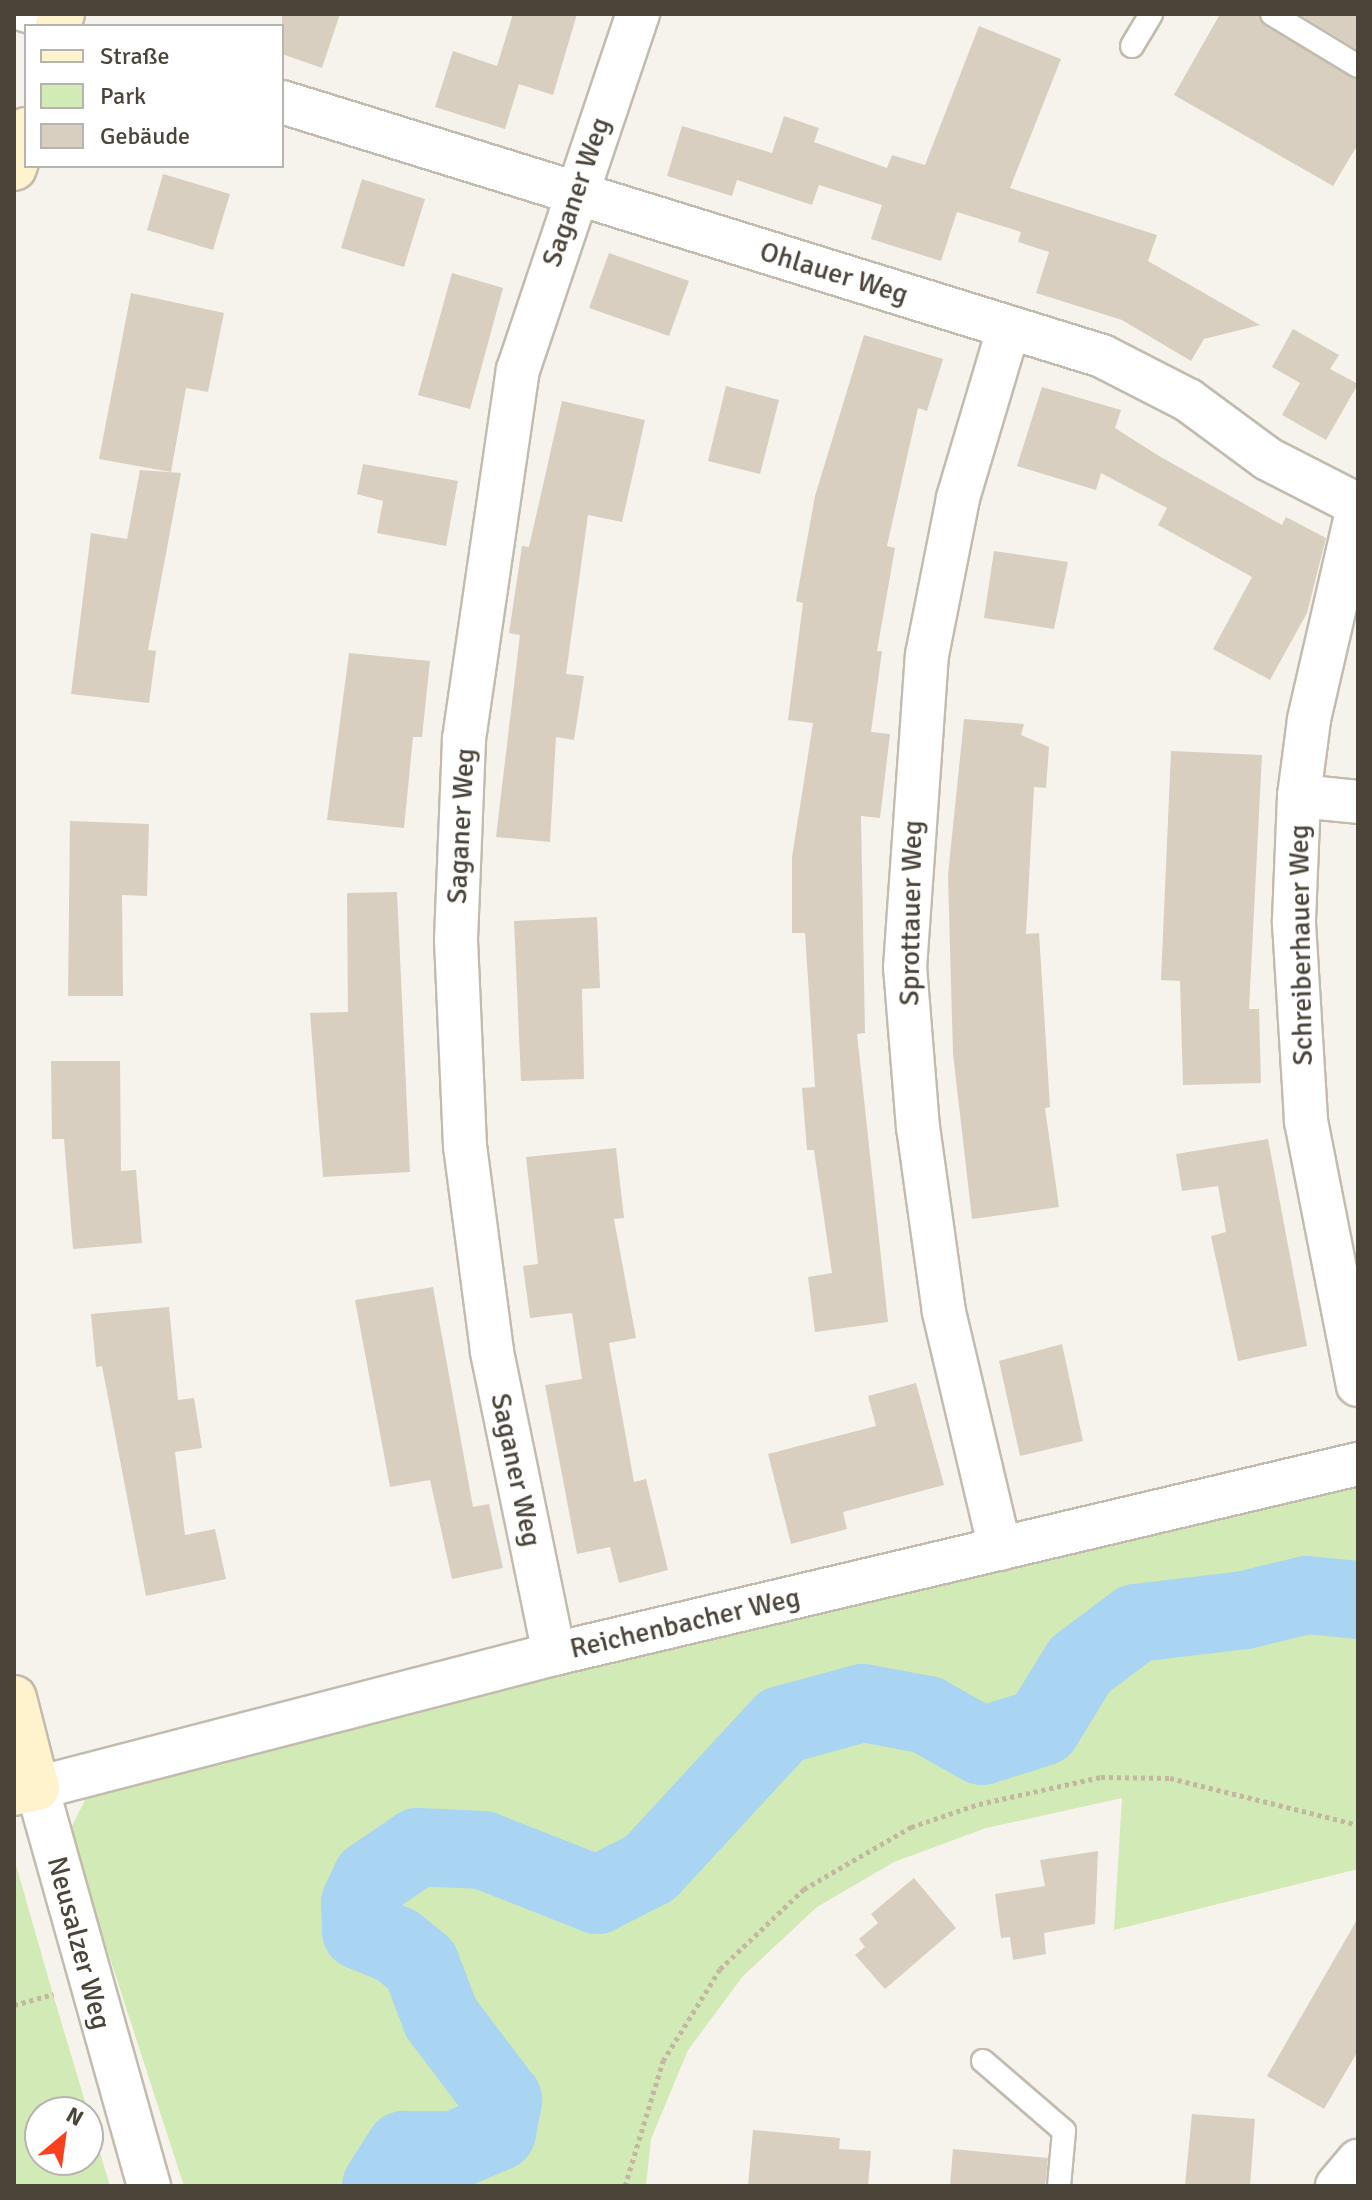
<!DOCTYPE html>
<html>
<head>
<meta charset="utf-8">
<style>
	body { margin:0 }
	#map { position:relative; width:1372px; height:2200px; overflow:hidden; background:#f6f3ec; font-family:Signika,sans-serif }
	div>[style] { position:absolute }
	.green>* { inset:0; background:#d2eab5 }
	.river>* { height:78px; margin:-39px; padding:0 39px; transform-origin:39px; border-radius:39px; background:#a9d4f2 }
	.building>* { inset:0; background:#d8cfc1 }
	.path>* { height:5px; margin-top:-2.5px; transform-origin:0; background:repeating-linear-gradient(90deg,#c4b79f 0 4px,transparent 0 8px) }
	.roads { filter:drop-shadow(2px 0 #c2bbae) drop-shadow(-2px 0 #c2bbae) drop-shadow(0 2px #c2bbae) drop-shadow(0 -2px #c2bbae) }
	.lane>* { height:22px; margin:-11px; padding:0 11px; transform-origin:11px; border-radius:11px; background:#fff }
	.street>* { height:42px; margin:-21px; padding:0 21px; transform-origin:21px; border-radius:21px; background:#fff }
	.secondary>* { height:44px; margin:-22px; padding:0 22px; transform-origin:22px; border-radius:22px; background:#fff3cd }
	span { translate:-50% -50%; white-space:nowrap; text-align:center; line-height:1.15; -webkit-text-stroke:6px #fff; paint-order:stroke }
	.street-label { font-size:28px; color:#4b4439 }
	.frame { position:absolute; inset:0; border:16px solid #4b4439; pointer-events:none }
	.legend { position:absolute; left:24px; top:24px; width:260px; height:144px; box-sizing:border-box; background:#fff; border:2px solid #b7b4b0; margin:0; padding:10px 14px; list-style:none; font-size:24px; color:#4b4439 }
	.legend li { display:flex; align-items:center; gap:16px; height:40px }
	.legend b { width:40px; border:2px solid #b7b4b0 }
	.north { position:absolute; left:24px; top:2096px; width:80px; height:80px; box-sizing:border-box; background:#fff; border:2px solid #b7b4b0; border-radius:50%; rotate:29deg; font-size:22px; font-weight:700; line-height:32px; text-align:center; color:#4b4439 }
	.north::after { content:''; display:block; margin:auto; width:28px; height:36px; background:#fc3f1d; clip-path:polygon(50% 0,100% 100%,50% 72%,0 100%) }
</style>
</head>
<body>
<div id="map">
	<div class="green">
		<div style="clip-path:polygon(1358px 1473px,1358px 1869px,1114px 1930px,1122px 1798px,986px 1828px,894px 1862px,817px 1907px,743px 1976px,688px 2050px,651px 2139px,646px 2186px,184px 2186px,69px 1832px,88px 1794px)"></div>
		<div style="clip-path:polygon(evenodd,14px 1858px,50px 1984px,110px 2186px,14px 2186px,14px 1858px,40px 2112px,88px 2112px,88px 2160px,40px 2160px,40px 2112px)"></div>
	</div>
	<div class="river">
		<div style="left:381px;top:2186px;width:43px;rotate:-57.4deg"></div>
		<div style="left:404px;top:2150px;width:51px"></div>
		<div style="left:455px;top:2150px;width:46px;rotate:-23.2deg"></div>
		<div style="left:497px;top:2132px;width:33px;rotate:-79deg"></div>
		<div style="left:503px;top:2100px;width:103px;rotate:-127.1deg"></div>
		<div style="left:441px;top:2018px;width:57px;rotate:-110.7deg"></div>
		<div style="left:421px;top:1965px;width:32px;rotate:-141deg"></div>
		<div style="left:396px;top:1945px;width:38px;rotate:-158deg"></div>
		<div style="left:361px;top:1931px;width:28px;rotate:-92deg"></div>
		<div style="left:360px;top:1903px;width:26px;rotate:-65deg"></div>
		<div style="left:371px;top:1879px;width:57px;rotate:-34.2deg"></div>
		<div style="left:418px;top:1847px;width:65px;rotate:2.6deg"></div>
		<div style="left:483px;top:1850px;width:123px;rotate:21.5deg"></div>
		<div style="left:597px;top:1895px;width:59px;rotate:-27deg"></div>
		<div style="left:650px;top:1868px;width:195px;rotate:-47.3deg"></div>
		<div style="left:782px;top:1725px;width:84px;rotate:-15.2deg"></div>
		<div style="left:863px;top:1703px;width:65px;rotate:10.6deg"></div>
		<div style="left:927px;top:1715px;width:63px;rotate:29.4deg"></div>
		<div style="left:982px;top:1746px;width:63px;rotate:-17.6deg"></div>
		<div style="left:1042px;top:1727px;width:73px;rotate:-58.5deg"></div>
		<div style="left:1080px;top:1665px;width:70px;rotate:-36.9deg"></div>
		<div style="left:1136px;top:1623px;width:110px;rotate:-6.8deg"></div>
		<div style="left:1245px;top:1610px;width:64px;rotate:-13.6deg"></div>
		<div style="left:1307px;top:1595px;width:51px;rotate:5.6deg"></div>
	</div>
	<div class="building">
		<div style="clip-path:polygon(282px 14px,340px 14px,322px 68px,282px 54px)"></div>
		<div style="clip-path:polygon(513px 14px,577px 14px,553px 95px,519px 84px,505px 129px,435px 107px,453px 51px,497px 66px)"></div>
		<div style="clip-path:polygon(1220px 14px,1258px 14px,1265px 26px,1358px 80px,1358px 144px,1333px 186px,1174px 95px)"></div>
		<div style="clip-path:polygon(1299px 14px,1358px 14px,1358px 50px)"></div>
		<div style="clip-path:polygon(979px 26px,1061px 59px,1010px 188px,1157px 235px,1148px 261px,1260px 325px,1204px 339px,1191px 361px,1122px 320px,1036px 293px,1049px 252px,1018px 242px,1021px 232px,957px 212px,941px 261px,871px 239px,882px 205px,819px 185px,812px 205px,737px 180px,732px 196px,667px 176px,682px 126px,772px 153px,784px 116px,819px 128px,814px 142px,887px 168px,892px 155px,925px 165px)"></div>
		<div style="clip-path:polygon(163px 174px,230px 194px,213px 250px,147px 230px)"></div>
		<div style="clip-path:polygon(362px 179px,425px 199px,404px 267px,341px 248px)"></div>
		<div style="clip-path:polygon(609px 253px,689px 281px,669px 336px,589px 308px)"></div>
		<div style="clip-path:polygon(452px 273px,503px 288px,470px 409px,418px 395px)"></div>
		<div style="clip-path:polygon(131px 293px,224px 313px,208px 392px,186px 388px,171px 472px,99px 459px)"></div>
		<div style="clip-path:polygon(1293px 329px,1339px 355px,1330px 369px,1358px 384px,1326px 440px,1282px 415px,1300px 383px,1272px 367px)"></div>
		<div style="clip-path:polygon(864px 335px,943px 359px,927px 411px,918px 408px,887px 546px,895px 548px,877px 651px,882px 651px,871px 732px,890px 734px,880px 818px,861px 816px,865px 1033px,857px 1034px,888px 1322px,815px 1332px,808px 1277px,832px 1273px,814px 1150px,807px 1150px,802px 1088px,815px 1087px,805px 933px,792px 933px,792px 857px,813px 723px,788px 720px,803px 603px,796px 601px,815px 496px)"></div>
		<div style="clip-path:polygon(726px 386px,779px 400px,760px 474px,708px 461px)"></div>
		<div style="clip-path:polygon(1042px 387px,1121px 410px,1115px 428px,1159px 456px,1282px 525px,1286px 517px,1326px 538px,1307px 613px,1270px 680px,1213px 649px,1252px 577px,1158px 525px,1167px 508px,1101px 473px,1096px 490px,1017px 466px)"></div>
		<div style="clip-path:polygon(562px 401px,645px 420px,622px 522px,588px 515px,566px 674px,584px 676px,574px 740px,556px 737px,550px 842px,496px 837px,520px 635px,509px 633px,522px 546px,529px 547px)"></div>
		<div style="clip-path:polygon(363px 464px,458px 481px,446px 546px,377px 533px,383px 501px,357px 494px)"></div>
		<div style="clip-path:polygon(140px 470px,181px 473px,148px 650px,156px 651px,149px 703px,71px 694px,91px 533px,127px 539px)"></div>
		<div style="clip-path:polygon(994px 551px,1068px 562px,1054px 629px,984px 618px)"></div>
		<div style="clip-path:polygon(349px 653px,430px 661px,422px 737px,413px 737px,404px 828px,327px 820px)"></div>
		<div style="clip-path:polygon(964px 719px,1024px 724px,1021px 735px,1049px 747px,1046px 788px,1034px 787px,1026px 934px,1039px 933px,1050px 1107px,1045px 1108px,1059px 1207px,972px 1219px,953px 1054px,948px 875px)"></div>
		<div style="clip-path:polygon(1171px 751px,1262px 755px,1249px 1009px,1259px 1009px,1261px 1083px,1183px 1085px,1180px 981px,1161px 980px)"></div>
		<div style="clip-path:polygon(70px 821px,149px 824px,147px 896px,122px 895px,123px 996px,68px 996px)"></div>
		<div style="clip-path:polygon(397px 892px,410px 1172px,323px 1177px,310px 1013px,348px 1012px,347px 893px)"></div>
		<div style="clip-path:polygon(597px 917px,600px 988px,582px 989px,584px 1079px,521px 1081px,514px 921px)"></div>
		<div style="clip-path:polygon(51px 1061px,120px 1061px,121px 1171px,136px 1170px,142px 1243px,73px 1249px,64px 1139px,52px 1139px)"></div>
		<div style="clip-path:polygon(1268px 1139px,1307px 1346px,1238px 1361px,1211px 1236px,1226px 1232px,1218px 1186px,1182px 1191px,1176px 1154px)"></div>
		<div style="clip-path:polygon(616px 1148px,624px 1218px,614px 1219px,636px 1338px,609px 1343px,634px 1482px,646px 1479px,668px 1570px,619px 1583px,610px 1547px,577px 1554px,545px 1385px,582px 1379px,572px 1313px,530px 1318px,523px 1266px,538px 1264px,526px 1157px)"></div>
		<div style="clip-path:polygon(433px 1287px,473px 1507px,489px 1504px,503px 1568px,452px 1579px,430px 1480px,390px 1487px,355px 1300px)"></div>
		<div style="clip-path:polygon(169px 1307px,178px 1400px,194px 1398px,202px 1448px,175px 1452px,185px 1535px,215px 1529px,226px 1579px,146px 1596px,102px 1366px,96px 1367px,91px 1314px)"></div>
		<div style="clip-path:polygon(1062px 1344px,1083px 1441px,1020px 1456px,999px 1361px)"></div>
		<div style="clip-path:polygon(916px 1383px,944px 1485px,843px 1512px,847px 1529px,791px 1544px,768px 1454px,876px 1426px,868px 1396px)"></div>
		<div style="clip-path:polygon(1098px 1851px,1095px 1924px,1044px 1933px,1046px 1954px,1013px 1960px,1010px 1937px,1001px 1938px,995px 1894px,1045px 1886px,1040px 1860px)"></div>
		<div style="clip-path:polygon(914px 1878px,956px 1928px,885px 1989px,855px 1955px,865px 1947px,859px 1939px,878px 1923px,871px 1914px)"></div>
		<div style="clip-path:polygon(1358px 1918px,1358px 2051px,1324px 2109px,1267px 2076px)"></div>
		<div style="clip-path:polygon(1192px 2114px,1255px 2119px,1250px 2186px,1185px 2186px)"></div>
		<div style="clip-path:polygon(753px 2130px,840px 2138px,839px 2149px,871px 2151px,868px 2186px,748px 2186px)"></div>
		<div style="clip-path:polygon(953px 2149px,1048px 2158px,1045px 2186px,950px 2186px)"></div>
	</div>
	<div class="path">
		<div style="left:14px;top:2005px;width:41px;rotate:-15.4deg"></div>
		<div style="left:625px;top:2186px;width:131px;rotate:-73.1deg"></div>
		<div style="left:663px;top:2061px;width:108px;rotate:-58.2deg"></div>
		<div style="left:720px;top:1969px;width:116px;rotate:-43.6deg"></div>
		<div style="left:804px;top:1889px;width:124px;rotate:-30.1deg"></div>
		<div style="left:911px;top:1827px;width:72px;rotate:-18.7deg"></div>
		<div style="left:979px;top:1804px;width:125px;rotate:-12.5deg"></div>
		<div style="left:1101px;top:1777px;width:69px;rotate:0.8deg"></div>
		<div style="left:1170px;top:1778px;width:194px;rotate:14deg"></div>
	</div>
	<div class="roads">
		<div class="lane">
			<div style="left:1272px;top:14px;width:100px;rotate:31.2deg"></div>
			<div style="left:14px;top:17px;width:29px;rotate:18deg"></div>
			<div style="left:1132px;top:46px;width:37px;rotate:-59deg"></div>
			<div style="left:983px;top:2061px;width:107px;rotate:40.8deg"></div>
			<div style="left:1064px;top:2131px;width:55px;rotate:95.2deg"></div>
		</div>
		<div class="street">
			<div style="left:282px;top:102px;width:858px;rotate:17.21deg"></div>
			<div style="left:1102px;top:356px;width:97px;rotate:27.1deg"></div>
			<div style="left:1188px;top:400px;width:99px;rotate:36.4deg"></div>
			<div style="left:1268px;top:459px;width:101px;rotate:27.1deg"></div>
			<div style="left:1358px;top:507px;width:219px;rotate:103deg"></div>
			<div style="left:1309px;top:720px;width:77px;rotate:97.5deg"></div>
			<div style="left:1299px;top:796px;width:127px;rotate:92.3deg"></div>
			<div style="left:1294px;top:923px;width:198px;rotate:86.5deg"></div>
			<div style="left:1306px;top:1121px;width:269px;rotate:78.9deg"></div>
			<div style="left:1299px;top:796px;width:59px;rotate:5.8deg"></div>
			<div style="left:1000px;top:1549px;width:244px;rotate:-103.3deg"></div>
			<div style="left:944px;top:1312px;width:186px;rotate:-98deg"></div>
			<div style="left:918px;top:1128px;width:161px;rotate:-94.6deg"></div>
			<div style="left:905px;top:968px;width:314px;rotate:-86deg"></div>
			<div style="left:927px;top:655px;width:160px;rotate:-78.8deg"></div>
			<div style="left:958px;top:498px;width:178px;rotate:-73.4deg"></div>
			<div style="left:554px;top:1654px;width:309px;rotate:-101.6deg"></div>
			<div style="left:492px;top:1351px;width:207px;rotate:-97.5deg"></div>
			<div style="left:465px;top:1146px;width:207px;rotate:-92.5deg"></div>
			<div style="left:456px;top:939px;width:200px;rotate:-87.7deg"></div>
			<div style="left:464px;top:739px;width:373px;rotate:-81.7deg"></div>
			<div style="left:518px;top:370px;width:376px;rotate:-71.4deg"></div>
			<div style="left:149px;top:2186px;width:413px;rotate:-105.7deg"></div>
			<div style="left:37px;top:1788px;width:534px;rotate:-14.53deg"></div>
			<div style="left:554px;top:1654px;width:826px;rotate:-13.3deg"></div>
			<div style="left:1337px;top:2186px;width:33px;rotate:-50deg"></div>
		</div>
		<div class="secondary">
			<div style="left:58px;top:26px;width:13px;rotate:-72deg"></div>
			<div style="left:14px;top:168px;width:40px;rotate:-72deg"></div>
			<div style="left:14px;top:1698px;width:93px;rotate:75.7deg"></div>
			<div style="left:37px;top:1788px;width:24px;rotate:168deg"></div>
		</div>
	</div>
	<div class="street-label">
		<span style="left:576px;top:192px;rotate:-71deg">Saganer Weg</span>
		<span style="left:834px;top:273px;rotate:17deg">Ohlauer Weg</span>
		<span style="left:461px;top:826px;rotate:-87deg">Saganer Weg</span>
		<span style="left:911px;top:913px;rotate:-89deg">Sprottauer Weg</span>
		<span style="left:1301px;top:945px;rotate:-91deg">Schreiberhauer Weg</span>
		<span style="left:516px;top:1470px;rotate:78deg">Saganer Weg</span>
		<span style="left:685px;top:1623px;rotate:-13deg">Reichenbacher Weg</span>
		<span style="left:79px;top:1943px;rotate:75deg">Neusalzer Weg</span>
	</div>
	<div class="frame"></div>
	<ul class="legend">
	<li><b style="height:10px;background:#fff3cd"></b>Straße</li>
	<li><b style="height:22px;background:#d2eab5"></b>Park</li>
	<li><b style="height:22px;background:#d8cfc1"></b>Gebäude</li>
	</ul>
	<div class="north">N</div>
</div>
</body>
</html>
